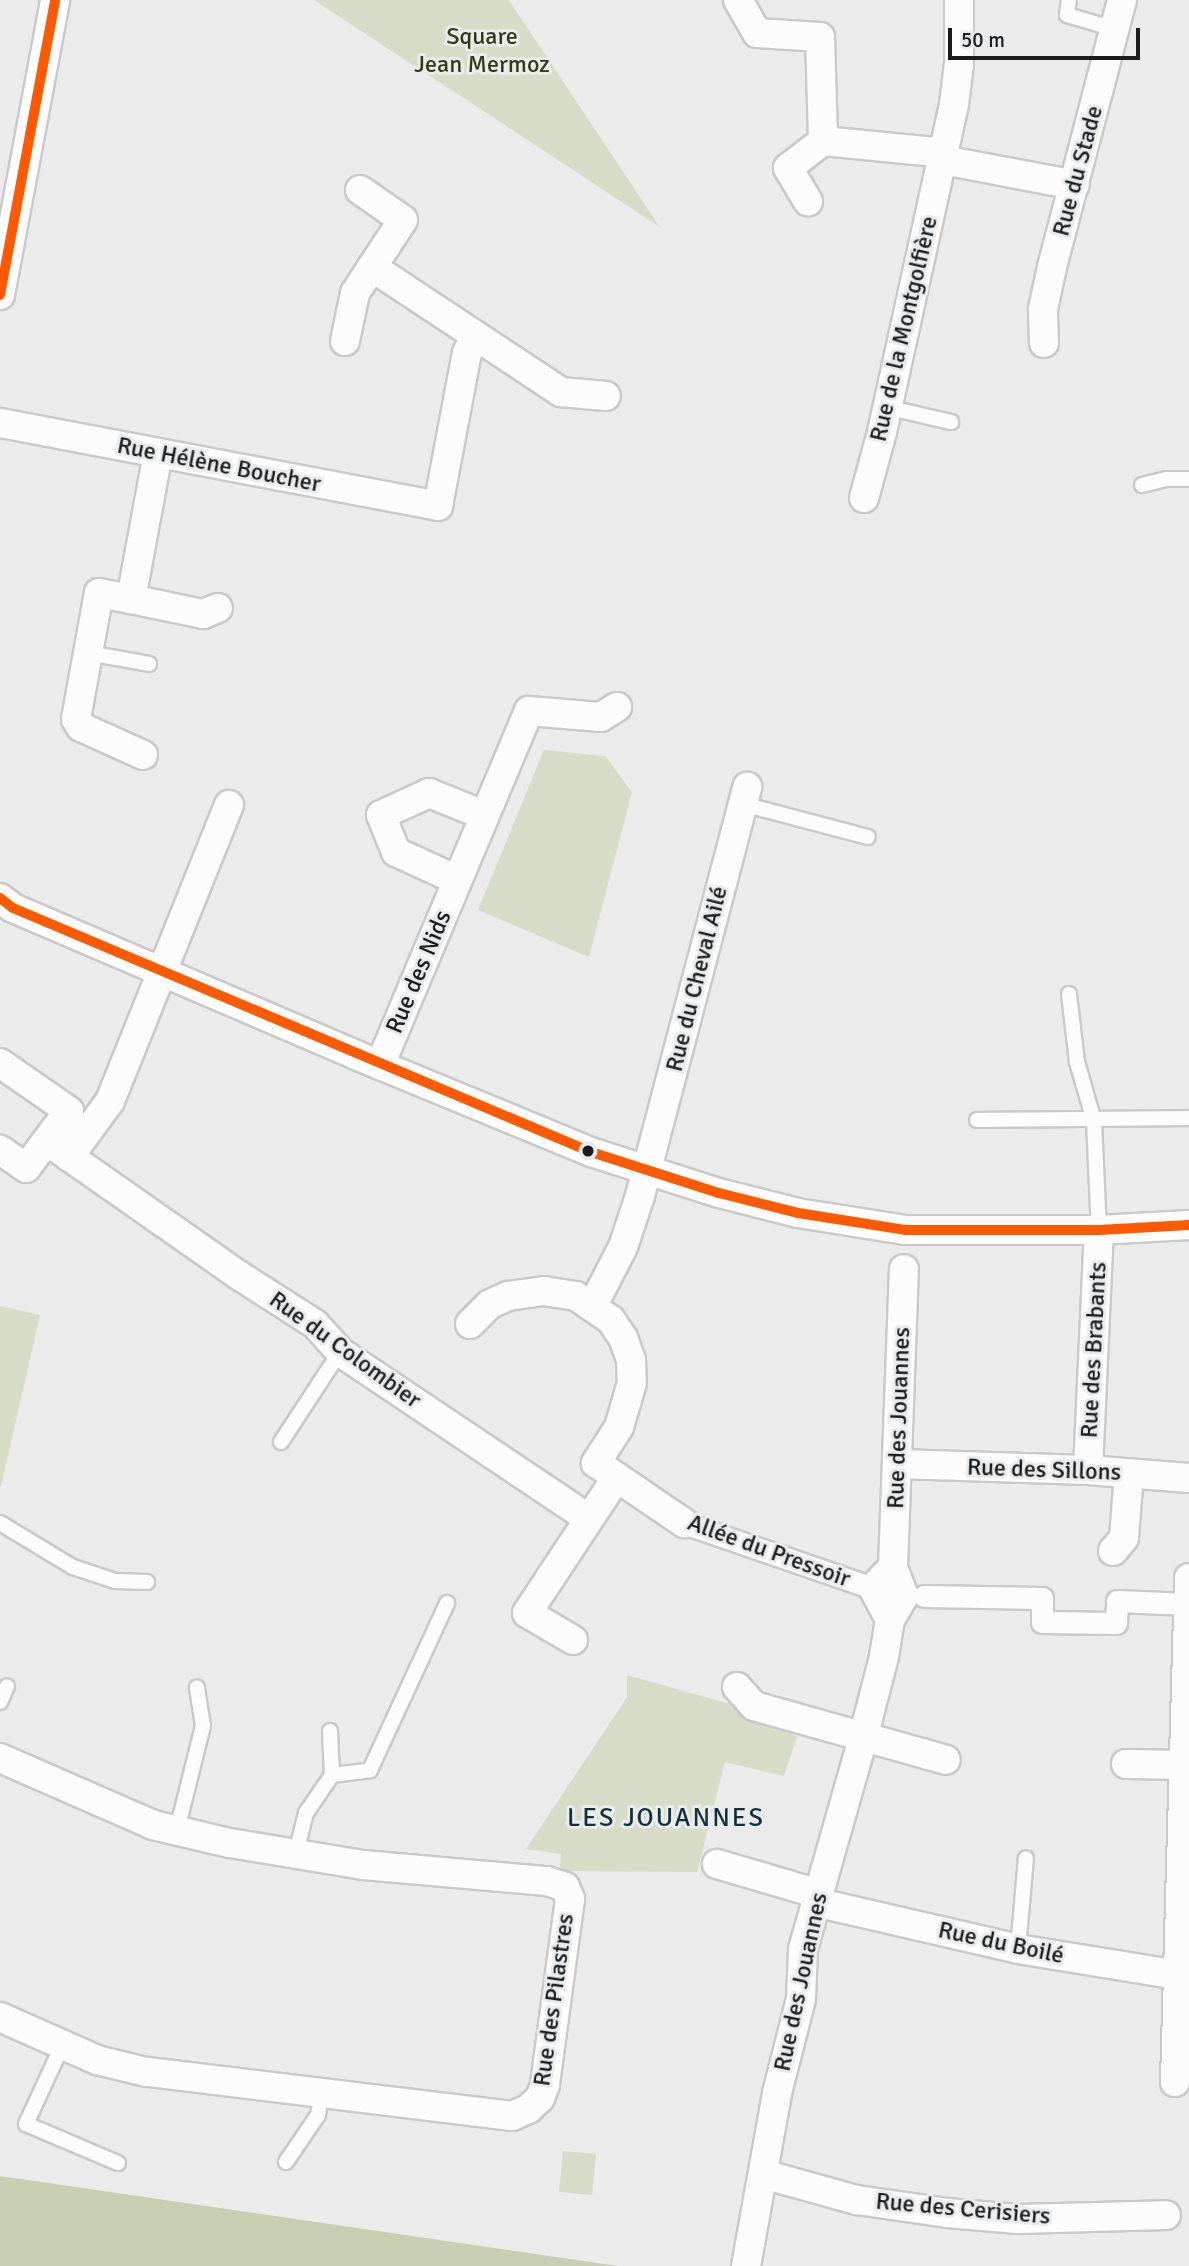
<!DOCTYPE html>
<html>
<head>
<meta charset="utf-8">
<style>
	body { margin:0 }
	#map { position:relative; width:1189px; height:2266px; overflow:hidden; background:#ebebec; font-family:Signika,sans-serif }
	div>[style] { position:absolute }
	.green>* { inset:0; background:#d7dcc6 }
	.forest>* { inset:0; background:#c8ceb1 }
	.roads { filter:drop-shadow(2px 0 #c9c9ca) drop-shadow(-2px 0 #c9c9ca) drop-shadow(0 2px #c9c9ca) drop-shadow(0 -2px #c9c9ca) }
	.service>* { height:14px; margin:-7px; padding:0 7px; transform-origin:7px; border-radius:7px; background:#fcfcfc }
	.pedestrian>* { height:21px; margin:-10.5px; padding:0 10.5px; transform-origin:10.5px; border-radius:10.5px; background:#fcfcfc }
	.minor>* { height:28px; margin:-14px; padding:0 14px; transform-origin:14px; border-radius:14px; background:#fcfcfc }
	.bus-1>* { height:10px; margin:-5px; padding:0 5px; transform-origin:5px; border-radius:5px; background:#ff5a00 }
	.dots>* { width:19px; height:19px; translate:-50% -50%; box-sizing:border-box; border:4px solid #eaebed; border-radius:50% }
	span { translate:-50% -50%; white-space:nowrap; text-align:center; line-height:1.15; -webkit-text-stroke:6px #eaebed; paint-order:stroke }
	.park-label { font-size:24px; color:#333910 }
	.street-label { font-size:24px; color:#1a1b1c }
	.neighbourhood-label { font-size:26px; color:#122f3a; letter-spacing:2px }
	.scale { position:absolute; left:948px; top:28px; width:192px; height:32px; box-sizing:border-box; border:4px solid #1a1b1c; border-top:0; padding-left:9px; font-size:21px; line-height:24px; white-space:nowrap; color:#1a1b1c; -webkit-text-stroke:5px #eaebed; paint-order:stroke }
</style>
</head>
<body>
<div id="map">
	<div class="green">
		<div style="clip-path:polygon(314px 0,509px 0,660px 227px)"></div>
		<div style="clip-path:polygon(544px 750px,605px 756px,632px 792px,589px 957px,478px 910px)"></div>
		<div style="clip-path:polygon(0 1306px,40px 1315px,1px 1486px,0 1486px)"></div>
		<div style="clip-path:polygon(627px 1675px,755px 1711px,753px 1720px,797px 1736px,784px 1776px,725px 1762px,697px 1872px,559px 1871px,561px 1854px,526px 1849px,627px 1697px)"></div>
		<div style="clip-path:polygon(563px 2151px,596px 2154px,592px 2195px,559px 2192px)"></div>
	</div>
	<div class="forest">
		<div style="clip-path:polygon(0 2176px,618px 2266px,0 2266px)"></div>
	</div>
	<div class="roads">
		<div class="service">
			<div style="left:1069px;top:0;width:15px;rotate:98deg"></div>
			<div style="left:1067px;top:15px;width:50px;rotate:16.3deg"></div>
			<div style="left:886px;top:407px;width:67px;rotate:13deg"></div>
			<div style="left:1142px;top:485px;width:25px;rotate:-14deg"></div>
			<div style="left:1166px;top:479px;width:23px"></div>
			<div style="left:88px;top:653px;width:62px;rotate:10.2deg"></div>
			<div style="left:743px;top:804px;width:129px;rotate:14.8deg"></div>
			<div style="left:1069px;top:994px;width:68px;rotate:83.3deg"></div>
			<div style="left:1077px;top:1062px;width:61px;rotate:73.9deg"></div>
			<div style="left:1094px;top:1121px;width:109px;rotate:87.4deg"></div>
			<div style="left:977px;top:1120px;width:212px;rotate:-0.5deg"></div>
			<div style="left:281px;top:1442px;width:108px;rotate:-56.8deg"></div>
			<div style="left:0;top:1523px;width:85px;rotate:31.1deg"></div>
			<div style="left:73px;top:1567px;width:44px;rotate:18.4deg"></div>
			<div style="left:115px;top:1581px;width:32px;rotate:2deg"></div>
			<div style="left:0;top:1702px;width:17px;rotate:-66deg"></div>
			<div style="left:330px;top:1731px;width:44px;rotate:87.4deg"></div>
			<div style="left:177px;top:1830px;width:107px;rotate:-76deg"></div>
			<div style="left:203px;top:1726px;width:39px;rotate:-99deg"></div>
			<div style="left:296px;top:1853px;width:41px;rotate:-76deg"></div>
			<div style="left:306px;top:1813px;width:46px;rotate:-55.6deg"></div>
			<div style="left:332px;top:1775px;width:38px;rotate:-7deg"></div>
			<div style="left:370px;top:1770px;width:184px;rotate:-65.2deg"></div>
			<div style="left:1018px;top:1949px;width:91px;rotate:-85deg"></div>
			<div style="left:62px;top:2046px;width:86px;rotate:114.8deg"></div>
			<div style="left:26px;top:2124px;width:100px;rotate:23deg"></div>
			<div style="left:286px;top:2162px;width:57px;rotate:-55.8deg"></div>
			<div style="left:318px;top:2115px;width:20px;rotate:-81deg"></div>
		</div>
		<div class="pedestrian">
			<div style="left:684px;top:1523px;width:200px;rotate:19deg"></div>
			<div style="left:924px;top:1596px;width:118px;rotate:1deg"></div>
			<div style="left:1042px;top:1598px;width:24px;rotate:90deg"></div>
			<div style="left:1042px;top:1622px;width:74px;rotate:0.8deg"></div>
			<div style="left:1116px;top:1623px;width:22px;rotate:-87deg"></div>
			<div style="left:1117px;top:1601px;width:72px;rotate:2.4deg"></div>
		</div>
		<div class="minor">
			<div style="left:738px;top:0;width:38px;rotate:60deg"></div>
			<div style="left:757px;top:33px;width:63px;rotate:3.6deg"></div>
			<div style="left:820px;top:37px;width:104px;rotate:88.3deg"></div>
			<div style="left:823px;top:141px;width:44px;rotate:142.4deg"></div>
			<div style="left:788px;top:168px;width:39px;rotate:59deg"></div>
			<div style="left:823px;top:141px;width:123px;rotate:5.6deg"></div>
			<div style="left:943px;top:160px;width:134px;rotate:10.7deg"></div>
			<div style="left:360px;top:190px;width:52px;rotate:34.9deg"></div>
			<div style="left:403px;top:220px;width:56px;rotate:123.4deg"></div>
			<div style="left:372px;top:267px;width:227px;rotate:33.5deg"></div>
			<div style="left:561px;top:392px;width:45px;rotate:5.1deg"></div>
			<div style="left:0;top:295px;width:300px;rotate:-79.4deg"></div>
			<div style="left:345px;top:341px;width:49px;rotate:-78.2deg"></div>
			<div style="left:355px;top:293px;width:31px;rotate:-57deg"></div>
			<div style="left:1044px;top:343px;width:34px;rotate:-92deg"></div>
			<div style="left:1043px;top:309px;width:43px;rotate:-77.9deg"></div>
			<div style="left:1052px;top:267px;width:276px;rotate:-75.3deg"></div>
			<div style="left:0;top:423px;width:446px;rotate:10.7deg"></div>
			<div style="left:438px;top:506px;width:156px;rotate:-79.3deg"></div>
			<div style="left:467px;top:353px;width:18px;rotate:-63deg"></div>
			<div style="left:864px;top:498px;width:68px;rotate:-74.7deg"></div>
			<div style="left:882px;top:432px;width:336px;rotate:-77.6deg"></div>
			<div style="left:954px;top:104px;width:39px;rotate:-83deg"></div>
			<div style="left:959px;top:65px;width:65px;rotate:-90deg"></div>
			<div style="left:131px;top:599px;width:74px;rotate:11.8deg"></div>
			<div style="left:203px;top:614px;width:16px;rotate:-22deg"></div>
			<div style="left:143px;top:755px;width:68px;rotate:-155.7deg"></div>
			<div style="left:81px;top:727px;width:9px;rotate:-122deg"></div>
			<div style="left:76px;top:719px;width:128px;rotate:-79.7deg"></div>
			<div style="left:99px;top:593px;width:33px;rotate:11deg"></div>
			<div style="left:131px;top:599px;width:148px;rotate:-79.5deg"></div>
			<div style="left:457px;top:880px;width:67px;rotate:-155.3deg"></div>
			<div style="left:396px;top:852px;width:40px;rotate:-112deg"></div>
			<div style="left:381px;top:815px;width:53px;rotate:-24.6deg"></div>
			<div style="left:429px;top:793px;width:59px;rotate:21.8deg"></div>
			<div style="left:0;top:898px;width:16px;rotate:38deg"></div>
			<div style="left:13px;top:908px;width:375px;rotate:23.2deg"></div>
			<div style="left:358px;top:1056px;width:252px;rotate:22.4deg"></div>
			<div style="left:591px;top:1152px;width:134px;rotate:17.8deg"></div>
			<div style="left:719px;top:1193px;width:81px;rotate:14.2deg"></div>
			<div style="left:798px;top:1213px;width:108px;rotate:9deg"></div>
			<div style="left:905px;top:1230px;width:194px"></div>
			<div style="left:1099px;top:1230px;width:90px;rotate:-3.2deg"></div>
			<div style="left:0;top:1063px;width:84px;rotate:34.8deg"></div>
			<div style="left:69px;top:1111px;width:71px;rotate:127deg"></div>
			<div style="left:26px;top:1168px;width:32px;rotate:-145deg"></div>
			<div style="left:380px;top:1065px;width:384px;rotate:-67.2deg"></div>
			<div style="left:529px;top:711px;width:72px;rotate:4.8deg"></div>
			<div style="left:601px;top:717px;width:19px;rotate:-32deg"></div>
			<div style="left:47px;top:1141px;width:236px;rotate:35deg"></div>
			<div style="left:240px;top:1276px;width:89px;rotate:32.6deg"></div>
			<div style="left:315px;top:1324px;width:38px;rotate:48deg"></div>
			<div style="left:340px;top:1352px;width:298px;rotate:33.8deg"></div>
			<div style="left:69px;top:1157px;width:69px;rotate:-53.8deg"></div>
			<div style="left:110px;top:1101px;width:319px;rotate:-68.1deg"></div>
			<div style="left:593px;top:1305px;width:65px;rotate:-62.7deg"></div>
			<div style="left:623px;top:1247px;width:54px;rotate:-71.6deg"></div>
			<div style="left:640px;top:1196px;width:423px;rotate:-75.3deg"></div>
			<div style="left:470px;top:1324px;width:28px;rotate:-45deg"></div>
			<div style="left:490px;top:1304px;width:20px;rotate:-24deg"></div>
			<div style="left:508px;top:1296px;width:36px;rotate:-8deg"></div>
			<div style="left:544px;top:1291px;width:32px;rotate:9deg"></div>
			<div style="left:576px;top:1296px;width:42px;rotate:34.4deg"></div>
			<div style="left:611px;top:1320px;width:22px;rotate:56deg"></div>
			<div style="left:623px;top:1338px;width:23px;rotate:70deg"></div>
			<div style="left:631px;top:1360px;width:23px;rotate:88deg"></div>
			<div style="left:632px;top:1383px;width:46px;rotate:106.5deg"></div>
			<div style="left:619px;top:1427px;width:43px;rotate:122.6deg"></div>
			<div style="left:596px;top:1463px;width:107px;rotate:34.3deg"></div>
			<div style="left:898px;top:1464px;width:190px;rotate:1.8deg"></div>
			<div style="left:1088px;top:1470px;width:101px;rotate:4.5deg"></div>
			<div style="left:1088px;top:1470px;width:240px;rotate:-87.4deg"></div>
			<div style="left:1113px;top:1551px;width:17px;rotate:-50deg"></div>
			<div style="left:1124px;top:1538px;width:65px;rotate:-85.6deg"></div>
			<div style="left:893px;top:1567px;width:29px;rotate:134deg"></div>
			<div style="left:873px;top:1588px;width:36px;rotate:62deg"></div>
			<div style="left:890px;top:1620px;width:28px;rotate:-60deg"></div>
			<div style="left:904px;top:1596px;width:31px;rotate:-111deg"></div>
			<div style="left:893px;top:1567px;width:298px;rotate:-87.9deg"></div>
			<div style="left:573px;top:1640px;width:53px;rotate:-149.6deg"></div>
			<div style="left:527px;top:1613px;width:163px;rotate:-56.5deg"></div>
			<div style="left:737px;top:1687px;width:25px;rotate:48deg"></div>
			<div style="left:754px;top:1706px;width:199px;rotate:15.7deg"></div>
			<div style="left:0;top:1758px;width:167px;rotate:23.6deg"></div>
			<div style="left:153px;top:1825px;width:79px;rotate:13.2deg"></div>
			<div style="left:230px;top:1843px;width:135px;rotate:9.4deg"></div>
			<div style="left:363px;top:1865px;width:185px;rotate:5deg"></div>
			<div style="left:547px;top:1881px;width:19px;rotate:18deg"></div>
			<div style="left:565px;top:1887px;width:13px;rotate:67deg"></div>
			<div style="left:570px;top:1899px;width:188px;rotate:97.7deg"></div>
			<div style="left:545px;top:2085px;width:14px;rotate:111deg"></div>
			<div style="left:540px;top:2098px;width:16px;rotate:137deg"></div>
			<div style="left:528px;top:2109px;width:17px;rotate:156deg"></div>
			<div style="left:512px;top:2116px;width:369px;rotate:-173.1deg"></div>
			<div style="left:146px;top:2072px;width:50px;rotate:-166.2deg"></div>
			<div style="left:97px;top:2060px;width:106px;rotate:-156.1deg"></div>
			<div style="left:1126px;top:1764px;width:57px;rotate:1deg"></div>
			<div style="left:717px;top:1864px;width:106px;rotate:16.4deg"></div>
			<div style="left:815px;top:1902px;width:208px;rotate:13deg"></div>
			<div style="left:1018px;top:1949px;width:163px;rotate:9.2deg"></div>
			<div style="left:1179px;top:1975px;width:10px;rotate:-11deg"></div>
			<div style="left:1175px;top:2082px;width:504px;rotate:-88.41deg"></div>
			<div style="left:763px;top:2174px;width:98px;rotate:15.5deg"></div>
			<div style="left:857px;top:2200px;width:91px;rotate:8.2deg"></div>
			<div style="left:947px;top:2213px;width:71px;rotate:4.8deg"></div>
			<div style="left:1018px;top:2219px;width:148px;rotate:-1.5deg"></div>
			<div style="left:746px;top:2266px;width:176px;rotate:-79.8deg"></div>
			<div style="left:777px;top:2093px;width:97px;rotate:-75.7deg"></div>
			<div style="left:801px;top:1999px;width:50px;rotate:-87.7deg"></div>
			<div style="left:803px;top:1949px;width:219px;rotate:-74.1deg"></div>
			<div style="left:863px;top:1738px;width:84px;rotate:-75.5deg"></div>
			<div style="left:884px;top:1657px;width:37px;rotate:-81deg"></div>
		</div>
	</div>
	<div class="bus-1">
		<div style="left:0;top:295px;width:300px;rotate:-79.4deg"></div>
		<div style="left:0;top:898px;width:16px;rotate:38deg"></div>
		<div style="left:13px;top:908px;width:627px;rotate:22.89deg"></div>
		<div style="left:591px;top:1152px;width:134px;rotate:17.8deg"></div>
		<div style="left:719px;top:1193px;width:81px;rotate:14.2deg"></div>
		<div style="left:798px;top:1213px;width:108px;rotate:9deg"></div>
		<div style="left:905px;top:1230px;width:194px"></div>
		<div style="left:1099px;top:1230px;width:90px;rotate:-3.2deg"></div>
	</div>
	<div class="dots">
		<div style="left:588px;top:1151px;background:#1a1b1c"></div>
	</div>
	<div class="park-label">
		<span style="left:482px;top:51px">Square<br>Jean Mermoz</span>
	</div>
	<div class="street-label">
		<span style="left:1078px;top:171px;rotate:-75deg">Rue du Stade</span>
		<span style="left:904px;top:329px;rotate:-77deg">Rue de la Montgolfière</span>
		<span style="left:219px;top:465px;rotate:11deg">Rue Hélène Boucher</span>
		<span style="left:419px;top:972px;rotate:-67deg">Rue des Nids</span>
		<span style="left:697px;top:979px;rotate:-76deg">Rue du Cheval Ailé</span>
		<span style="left:345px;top:1350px;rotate:36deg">Rue du Colombier</span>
		<span style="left:1094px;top:1350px;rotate:-87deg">Rue des Brabants</span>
		<span style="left:899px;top:1418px;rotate:-88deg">Rue des Jouannes</span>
		<span style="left:1044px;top:1470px;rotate:2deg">Rue des Sillons</span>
		<span style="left:769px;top:1551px;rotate:20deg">Allée du Pressoir</span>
		<span style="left:1001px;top:1943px;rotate:12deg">Rue du Boilé</span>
		<span style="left:801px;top:1982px;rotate:-78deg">Rue des Jouannes</span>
		<span style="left:554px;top:2000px;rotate:-82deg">Rue des Pilastres</span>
		<span style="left:963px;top:2209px;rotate:5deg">Rue des Cerisiers</span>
	</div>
	<div class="neighbourhood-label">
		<span style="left:666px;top:1819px">LES JOUANNES</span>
	</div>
	<div class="scale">50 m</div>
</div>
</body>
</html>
